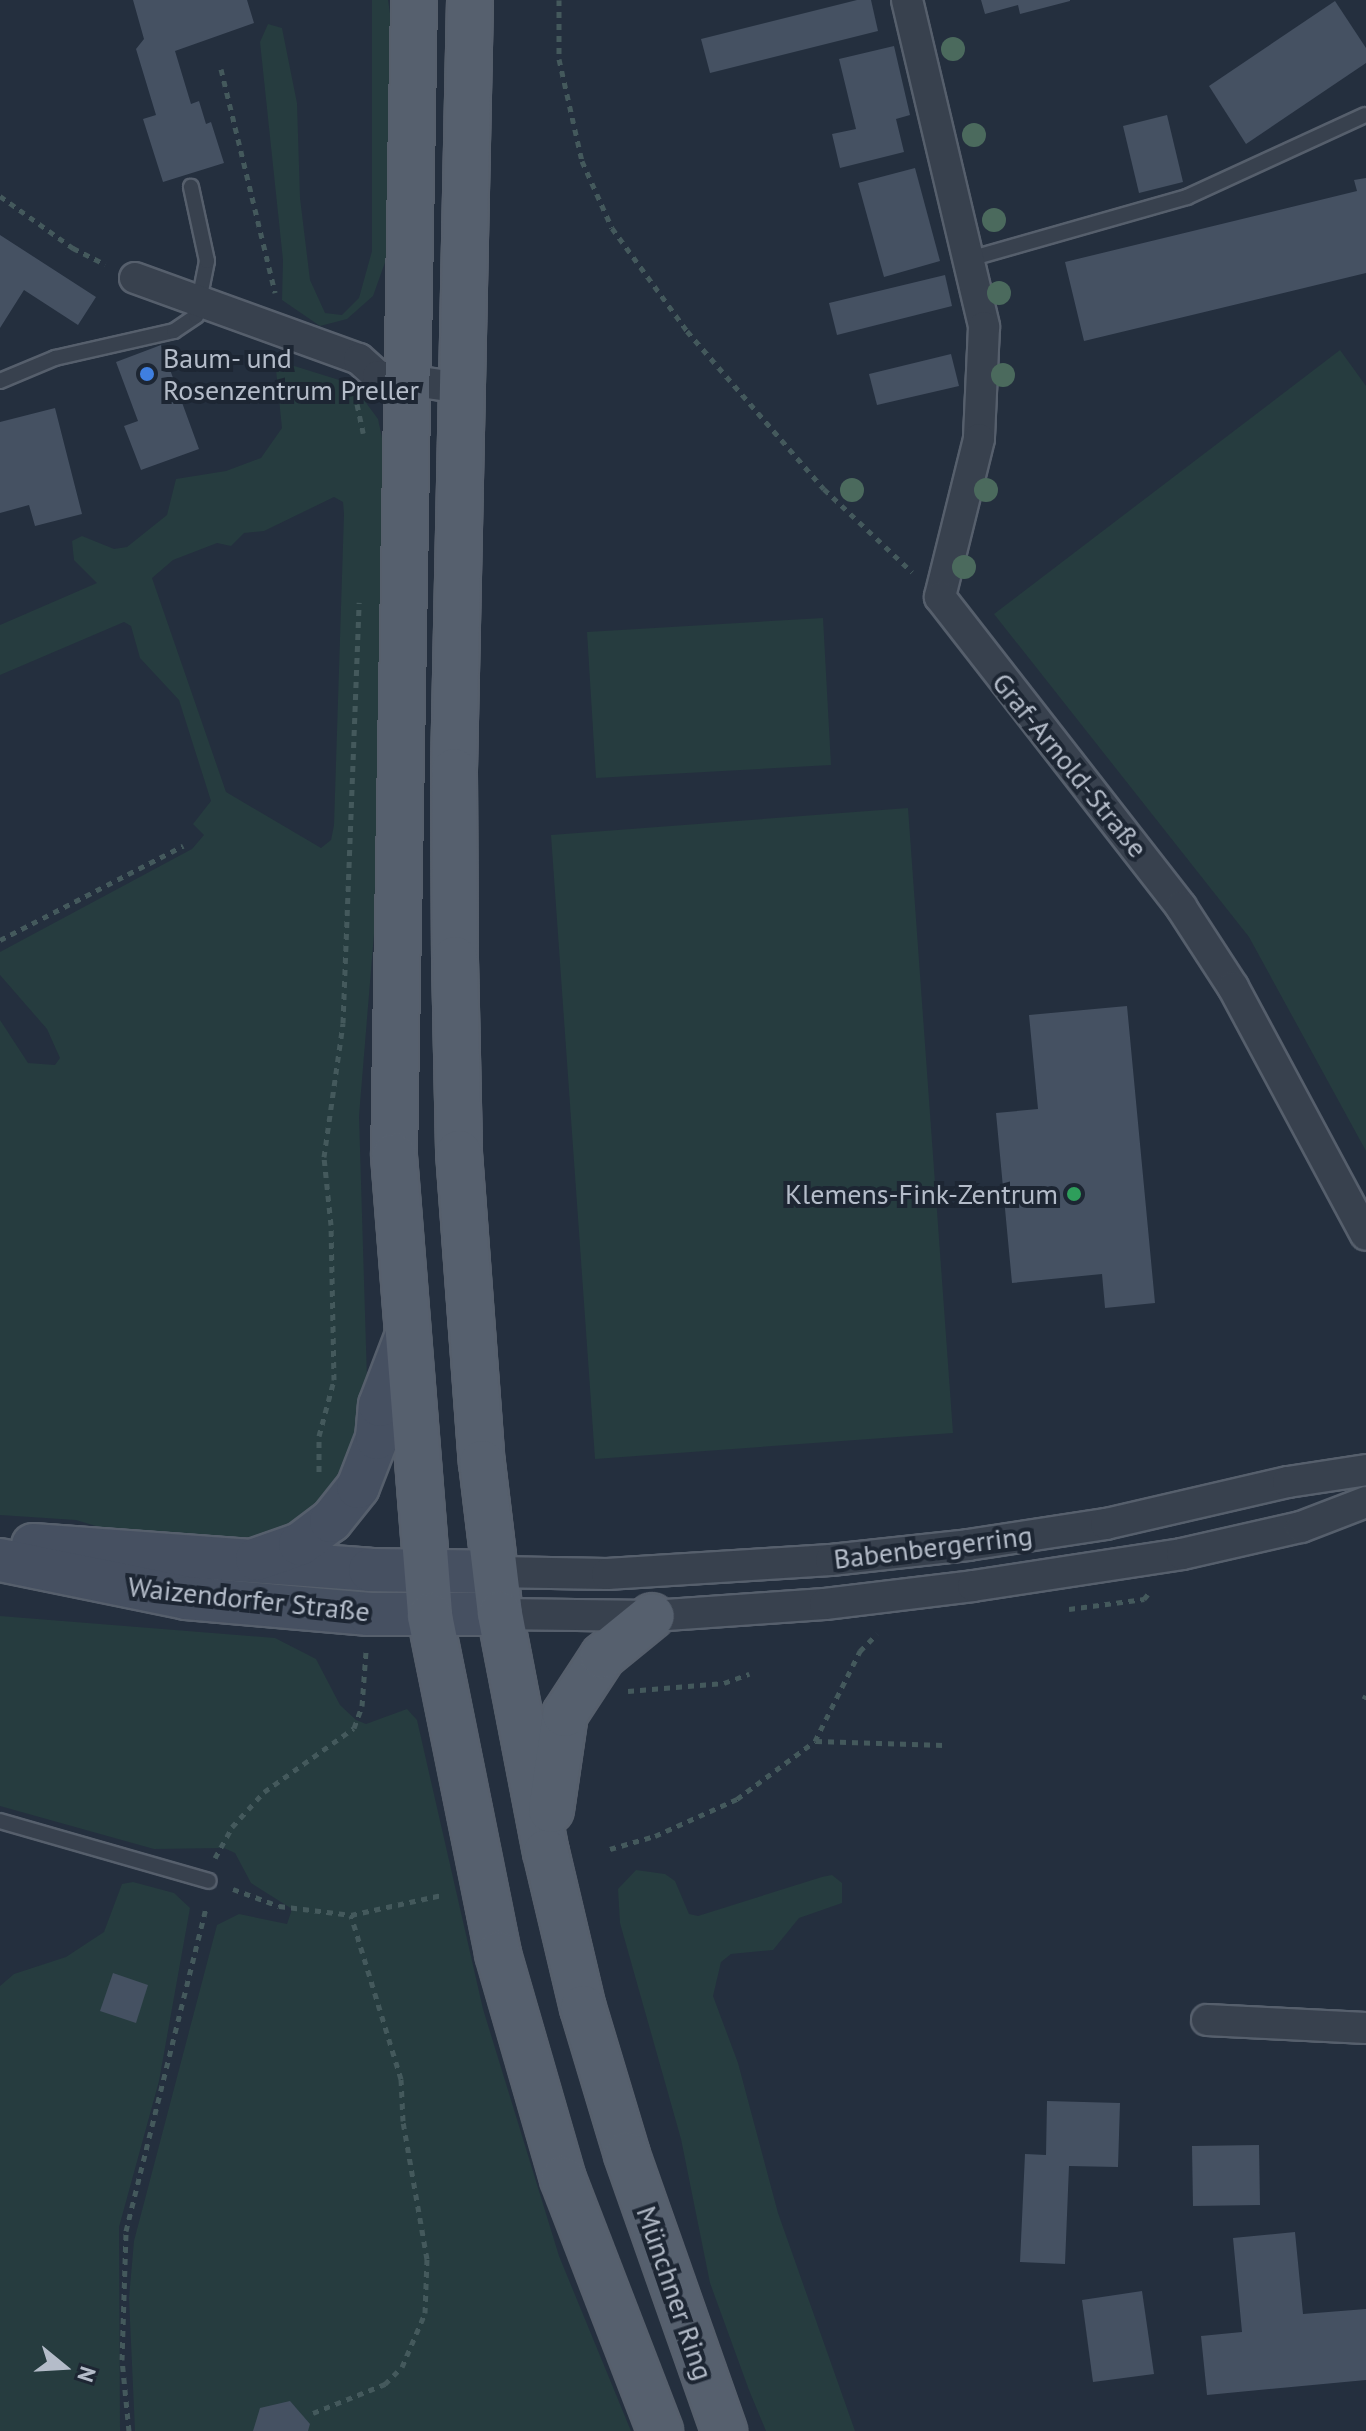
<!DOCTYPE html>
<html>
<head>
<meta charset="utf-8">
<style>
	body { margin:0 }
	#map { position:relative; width:1366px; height:2431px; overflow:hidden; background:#242f3e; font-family:"PT Sans",sans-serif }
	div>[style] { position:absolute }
	.green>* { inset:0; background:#263c3f }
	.building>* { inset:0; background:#455162 }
	.path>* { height:5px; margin-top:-2.5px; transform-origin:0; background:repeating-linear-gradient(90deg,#44595c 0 6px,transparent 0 12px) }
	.roads { filter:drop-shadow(2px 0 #565f6c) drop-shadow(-2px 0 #565f6c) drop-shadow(0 2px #565f6c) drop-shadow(0 -2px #565f6c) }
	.lane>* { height:14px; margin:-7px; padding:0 7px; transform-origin:7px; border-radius:7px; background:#38414e }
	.street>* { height:30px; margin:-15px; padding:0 15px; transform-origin:15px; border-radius:15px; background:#38414e }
	.secondary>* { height:42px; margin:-21px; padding:0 21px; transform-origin:21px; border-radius:21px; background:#465061 }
	.primary>* { height:44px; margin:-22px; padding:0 22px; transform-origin:22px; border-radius:22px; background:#56606e }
	.trees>* { width:24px; height:24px; margin:-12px; border-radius:50%; background:#4b6a5d }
	.dots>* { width:22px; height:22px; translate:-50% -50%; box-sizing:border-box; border:4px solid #1d2633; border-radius:50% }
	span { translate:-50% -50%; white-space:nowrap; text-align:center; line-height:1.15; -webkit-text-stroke:8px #1d2633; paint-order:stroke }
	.poi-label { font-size:28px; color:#b4bcc9 }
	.left { translate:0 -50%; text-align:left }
	.right { translate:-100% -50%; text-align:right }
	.street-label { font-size:28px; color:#b4bcc9 }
	.north { position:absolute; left:24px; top:2327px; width:80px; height:80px; -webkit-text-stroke:6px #1d2633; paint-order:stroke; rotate:108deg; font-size:22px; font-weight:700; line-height:32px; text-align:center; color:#b4bcc9 }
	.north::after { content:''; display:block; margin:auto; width:28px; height:36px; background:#b4bcc9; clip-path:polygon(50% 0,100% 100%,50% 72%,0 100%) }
</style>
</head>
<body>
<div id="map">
	<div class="green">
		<div style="clip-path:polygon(372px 0,388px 0,394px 41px,388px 254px,373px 296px,347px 319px,320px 326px,282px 300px,283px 260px,260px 42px,268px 24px,282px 28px,297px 103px,300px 198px,310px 280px,325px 313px,342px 315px,359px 298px,372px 251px)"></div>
		<div style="clip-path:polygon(1340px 350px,1366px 386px,1366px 1151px,1249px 937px,994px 614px)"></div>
		<div style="clip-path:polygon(evenodd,275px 360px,352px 384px,378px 419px,384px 447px,374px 934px,359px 1116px,368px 1412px,364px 1436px,321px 1510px,275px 1535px,217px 1541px,109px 1530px,76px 1520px,0 1515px,0 1020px,28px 1063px,55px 1065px,60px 1058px,47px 1029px,0 975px,0 952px,192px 849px,204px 835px,193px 824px,211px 801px,179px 700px,140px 658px,131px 626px,124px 622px,0 675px,0 625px,97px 583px,74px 560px,72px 541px,82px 536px,114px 549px,127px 547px,167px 515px,176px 479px,226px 471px,261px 458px,282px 428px,275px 360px,334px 497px,343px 502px,344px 514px,334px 825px,331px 840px,321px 848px,226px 792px,152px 578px,173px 560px,217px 543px,231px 546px,244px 533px,264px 531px,334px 497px)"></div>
		<div style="clip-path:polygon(823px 618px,831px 765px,596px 778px,587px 632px)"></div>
		<div style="clip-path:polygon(908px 808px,953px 1433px,595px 1459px,551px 835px)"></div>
		<div style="clip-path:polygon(0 1616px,275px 1638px,316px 1659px,340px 1705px,356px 1720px,366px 1724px,407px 1709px,417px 1720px,483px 2009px,559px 2256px,631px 2431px,135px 2431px,129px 2298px,134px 2241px,217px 1925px,239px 1914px,287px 1924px,292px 1909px,251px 1883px,235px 1853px,224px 1848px,154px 1849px,0 1806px)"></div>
		<div style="clip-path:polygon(636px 1870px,665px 1874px,675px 1881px,689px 1914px,698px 1916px,822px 1877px,832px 1875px,842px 1883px,842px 1903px,799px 1918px,773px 1950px,731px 1954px,721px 1962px,713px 1996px,738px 2063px,778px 2213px,855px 2431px,766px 2431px,749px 2390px,710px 2283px,681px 2139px,620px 1923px,618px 1889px)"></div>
		<div style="clip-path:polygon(133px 1882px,174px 1893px,190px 1908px,159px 2081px,119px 2227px,120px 2431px,0 2431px,0 1986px,14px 1974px,66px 1957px,104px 1932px,122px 1884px)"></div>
	</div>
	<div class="building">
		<div style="clip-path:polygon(133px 0,247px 0,254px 23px,175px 51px,191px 104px,199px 101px,206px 124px,211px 122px,224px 163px,163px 182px,143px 119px,156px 115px,136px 49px,144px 39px)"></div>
		<div style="clip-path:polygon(857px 0,871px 0,878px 31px,710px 73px,701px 39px)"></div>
		<div style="clip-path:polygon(981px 0,1070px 0,1070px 1px,1020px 14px,1018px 5px,985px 14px)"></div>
		<div style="clip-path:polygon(1335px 1px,1366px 48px,1366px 63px,1246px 144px,1209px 86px)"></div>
		<div style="clip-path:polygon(894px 46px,910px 115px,896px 119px,904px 152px,840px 168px,832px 134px,856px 129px,839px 59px)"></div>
		<div style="clip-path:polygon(1167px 115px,1183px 182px,1139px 193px,1123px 126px)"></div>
		<div style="clip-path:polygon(915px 168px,940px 261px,884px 277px,858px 183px)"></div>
		<div style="clip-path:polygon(1366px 178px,1366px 273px,1084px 341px,1065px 262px,1357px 191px,1354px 180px)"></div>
		<div style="clip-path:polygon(0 235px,96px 297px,78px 325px,24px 290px,0 328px)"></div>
		<div style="clip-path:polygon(945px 275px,952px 306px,837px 335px,829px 303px)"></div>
		<div style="clip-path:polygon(161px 345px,199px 449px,141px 470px,124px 426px,138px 421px,116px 362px)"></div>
		<div style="clip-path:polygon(951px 354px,959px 386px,877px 405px,869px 374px)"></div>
		<div style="clip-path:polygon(55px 408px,82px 514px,35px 526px,29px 505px,0 513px,0 422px)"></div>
		<div style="clip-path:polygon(1127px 1006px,1155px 1303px,1105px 1308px,1102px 1274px,1012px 1283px,996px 1113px,1038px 1109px,1029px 1015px)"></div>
		<div style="clip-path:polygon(113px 1973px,148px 1985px,136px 2023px,100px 2011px)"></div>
		<div style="clip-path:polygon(1047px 2101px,1120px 2103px,1118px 2167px,1069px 2166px,1065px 2264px,1020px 2262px,1025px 2154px,1046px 2155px)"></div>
		<div style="clip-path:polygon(1259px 2145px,1260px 2205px,1193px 2206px,1192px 2146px)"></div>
		<div style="clip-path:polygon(1295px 2232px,1303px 2314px,1366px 2309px,1366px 2380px,1207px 2395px,1201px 2336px,1242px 2332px,1233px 2238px)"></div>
		<div style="clip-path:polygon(1142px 2291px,1154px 2374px,1093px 2382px,1082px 2300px)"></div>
		<div style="clip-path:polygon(290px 2401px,310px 2424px,308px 2431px,253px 2431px,260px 2408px)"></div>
	</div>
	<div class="path">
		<div style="left:559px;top:0;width:59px;rotate:90deg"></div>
		<div style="left:559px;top:59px;width:105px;rotate:77.3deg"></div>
		<div style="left:582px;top:161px;width:73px;rotate:65.9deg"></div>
		<div style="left:612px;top:228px;width:127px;rotate:53.9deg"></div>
		<div style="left:687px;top:331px;width:209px;rotate:49.1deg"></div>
		<div style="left:824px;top:489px;width:121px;rotate:43.3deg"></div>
		<div style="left:221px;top:69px;width:230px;rotate:76.4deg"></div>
		<div style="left:0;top:196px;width:90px;rotate:35.5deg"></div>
		<div style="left:73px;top:248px;width:36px;rotate:27deg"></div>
		<div style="left:357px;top:404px;width:30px;rotate:78deg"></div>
		<div style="left:0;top:940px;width:206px;rotate:-27.2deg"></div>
		<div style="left:319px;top:1472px;width:36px;rotate:-90deg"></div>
		<div style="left:319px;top:1436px;width:58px;rotate:-75deg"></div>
		<div style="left:334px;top:1380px;width:155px;rotate:-91.1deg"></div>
		<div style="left:331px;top:1225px;width:68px;rotate:-95.9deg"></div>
		<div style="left:324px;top:1157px;width:135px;rotate:-81.9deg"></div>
		<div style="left:343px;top:1023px;width:421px;rotate:-87.8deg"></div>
		<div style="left:1069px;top:1609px;width:76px;rotate:-7.6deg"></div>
		<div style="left:1144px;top:1599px;width:6px;rotate:-51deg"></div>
		<div style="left:628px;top:1691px;width:96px;rotate:-4.8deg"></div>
		<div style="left:724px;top:1683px;width:27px;rotate:-20deg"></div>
		<div style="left:1364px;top:1699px;width:4px;rotate:-63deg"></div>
		<div style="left:816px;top:1741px;width:128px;rotate:1.8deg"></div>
		<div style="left:610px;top:1849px;width:47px;rotate:-16.1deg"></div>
		<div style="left:655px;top:1836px;width:90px;rotate:-24.3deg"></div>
		<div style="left:737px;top:1799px;width:97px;rotate:-36.6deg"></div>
		<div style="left:815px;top:1741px;width:101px;rotate:-63.4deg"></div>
		<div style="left:860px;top:1651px;width:24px;rotate:-45deg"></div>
		<div style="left:215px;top:1858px;width:35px;rotate:-61deg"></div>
		<div style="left:232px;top:1827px;width:47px;rotate:-47.6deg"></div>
		<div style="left:264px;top:1792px;width:110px;rotate:-35.4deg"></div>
		<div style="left:354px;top:1728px;width:23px;rotate:-70deg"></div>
		<div style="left:362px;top:1706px;width:54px;rotate:-85.8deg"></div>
		<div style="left:233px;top:1889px;width:49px;rotate:20.3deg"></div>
		<div style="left:279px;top:1906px;width:73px;rotate:7.1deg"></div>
		<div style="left:351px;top:1915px;width:93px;rotate:-12.4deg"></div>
		<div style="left:313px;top:2413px;width:78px;rotate:-21.9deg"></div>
		<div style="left:385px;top:2384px;width:24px;rotate:-45deg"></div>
		<div style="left:402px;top:2367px;width:59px;rotate:-66.9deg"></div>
		<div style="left:425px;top:2313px;width:54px;rotate:-87.9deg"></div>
		<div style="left:427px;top:2259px;width:140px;rotate:-99.9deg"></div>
		<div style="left:403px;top:2121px;width:42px;rotate:-92.7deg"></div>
		<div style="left:401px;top:2079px;width:171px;rotate:-107deg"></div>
		<div style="left:129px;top:2431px;width:71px;rotate:-95.6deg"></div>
		<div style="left:122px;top:2360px;width:129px;rotate:-88.2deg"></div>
		<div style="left:126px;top:2231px;width:334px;rotate:-76.1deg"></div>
	</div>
	<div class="roads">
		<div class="lane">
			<div style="left:969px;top:259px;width:227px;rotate:-15.9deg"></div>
			<div style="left:1187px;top:197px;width:196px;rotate:-24.7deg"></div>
			<div style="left:0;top:381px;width:60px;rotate:-22.7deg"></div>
			<div style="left:55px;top:358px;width:122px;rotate:-12.8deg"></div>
			<div style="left:174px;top:331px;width:27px;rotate:-34deg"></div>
			<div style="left:196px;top:316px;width:56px;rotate:-78.7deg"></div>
			<div style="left:207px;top:261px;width:76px;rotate:-102.2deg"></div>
			<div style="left:0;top:1821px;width:217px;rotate:16deg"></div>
		</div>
		<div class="street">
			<div style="left:907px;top:0;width:336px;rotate:76.7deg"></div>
			<div style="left:984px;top:327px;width:112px;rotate:92.6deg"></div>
			<div style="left:979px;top:439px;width:163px;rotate:103.9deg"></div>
			<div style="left:940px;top:597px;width:393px;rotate:52.1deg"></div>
			<div style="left:1181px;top:907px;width:95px;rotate:57deg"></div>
			<div style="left:1233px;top:987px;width:281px;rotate:61.8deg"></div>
			<div style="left:135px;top:278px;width:238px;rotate:19.9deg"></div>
			<div style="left:359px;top:359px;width:25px;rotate:42deg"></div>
			<div style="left:378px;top:376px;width:85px;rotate:8.1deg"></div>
			<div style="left:495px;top:1572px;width:112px;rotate:1deg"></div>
			<div style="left:607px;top:1574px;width:224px;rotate:-3.6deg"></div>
			<div style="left:831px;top:1560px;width:138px;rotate:-6.2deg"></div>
			<div style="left:968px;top:1545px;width:140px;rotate:-8.7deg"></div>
			<div style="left:1106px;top:1524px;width:187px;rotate:-13deg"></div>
			<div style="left:1288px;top:1482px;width:79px;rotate:-8.7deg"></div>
			<div style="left:500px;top:1614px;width:152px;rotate:0.8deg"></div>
			<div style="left:652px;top:1616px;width:173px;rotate:-4deg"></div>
			<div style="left:825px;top:1604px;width:149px;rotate:-6.9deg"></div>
			<div style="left:973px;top:1586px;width:211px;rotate:-8.7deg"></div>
			<div style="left:1182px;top:1554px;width:122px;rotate:-12.8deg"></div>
			<div style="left:1301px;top:1527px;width:70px;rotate:-21deg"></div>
			<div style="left:1207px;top:2020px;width:159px;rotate:2.9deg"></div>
		</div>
		<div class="secondary">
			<div style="left:33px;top:1545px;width:338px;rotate:4.2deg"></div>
			<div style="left:370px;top:1570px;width:125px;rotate:0.9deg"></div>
			<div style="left:257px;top:1559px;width:46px;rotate:-19.2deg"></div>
			<div style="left:300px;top:1544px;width:39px;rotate:-37deg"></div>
			<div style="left:331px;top:1521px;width:43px;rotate:-51.5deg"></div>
			<div style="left:358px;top:1487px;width:53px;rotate:-68.8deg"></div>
			<div style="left:377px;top:1438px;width:33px;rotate:-85deg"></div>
			<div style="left:380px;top:1405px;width:73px;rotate:-69.1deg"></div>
			<div style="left:0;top:1560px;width:190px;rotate:11.5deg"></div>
			<div style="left:186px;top:1598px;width:184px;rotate:5deg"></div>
			<div style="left:369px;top:1614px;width:131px"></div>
		</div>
		<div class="primary">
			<div style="left:414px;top:0;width:1156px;rotate:90.99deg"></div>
			<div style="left:394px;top:1156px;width:461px;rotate:85.5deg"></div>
			<div style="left:430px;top:1616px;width:345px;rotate:78.6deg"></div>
			<div style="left:498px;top:1954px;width:234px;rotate:73.9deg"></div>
			<div style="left:563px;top:2179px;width:270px;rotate:68.9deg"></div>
			<div style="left:470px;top:0;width:771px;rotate:91.19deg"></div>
			<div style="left:454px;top:771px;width:188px;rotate:89.7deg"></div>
			<div style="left:455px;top:959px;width:194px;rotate:88.8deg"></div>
			<div style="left:459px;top:1153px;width:311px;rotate:85.8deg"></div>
			<div style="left:482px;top:1463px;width:152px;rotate:83.2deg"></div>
			<div style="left:500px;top:1614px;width:242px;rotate:79.1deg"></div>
			<div style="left:546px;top:1852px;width:160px;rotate:76.7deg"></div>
			<div style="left:583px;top:2008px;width:153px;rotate:73.3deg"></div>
			<div style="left:627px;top:2155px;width:293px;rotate:70.6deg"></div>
			<div style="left:551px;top:1810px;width:97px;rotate:-81.7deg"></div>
			<div style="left:565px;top:1714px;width:69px;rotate:-56.8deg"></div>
			<div style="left:603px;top:1656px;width:63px;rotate:-39.2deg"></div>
		</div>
	</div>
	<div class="trees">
		<div style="left:953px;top:49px"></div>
		<div style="left:974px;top:135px"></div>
		<div style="left:994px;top:220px"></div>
		<div style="left:999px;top:293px"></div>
		<div style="left:1003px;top:375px"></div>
		<div style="left:852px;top:490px"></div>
		<div style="left:986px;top:490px"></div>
		<div style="left:964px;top:567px"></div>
	</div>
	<div class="dots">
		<div style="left:147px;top:374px;background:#3f7fe0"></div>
		<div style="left:1074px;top:1194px;background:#2e9e5b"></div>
	</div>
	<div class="poi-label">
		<span class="left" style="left:163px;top:374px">Baum- und<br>Rosenzentrum Preller</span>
		<span class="right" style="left:1058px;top:1194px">Klemens-Fink-Zentrum</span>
	</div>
	<div class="street-label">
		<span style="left:1070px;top:765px;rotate:51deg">Graf-Arnold-Straße</span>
		<span style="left:933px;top:1547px;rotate:-7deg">Babenbergerring</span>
		<span style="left:249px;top:1599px;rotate:6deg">Waizendorfer Straße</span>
		<span style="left:675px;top:2293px;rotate:71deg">Münchner Ring</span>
	</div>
	<div class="north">N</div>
</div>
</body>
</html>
